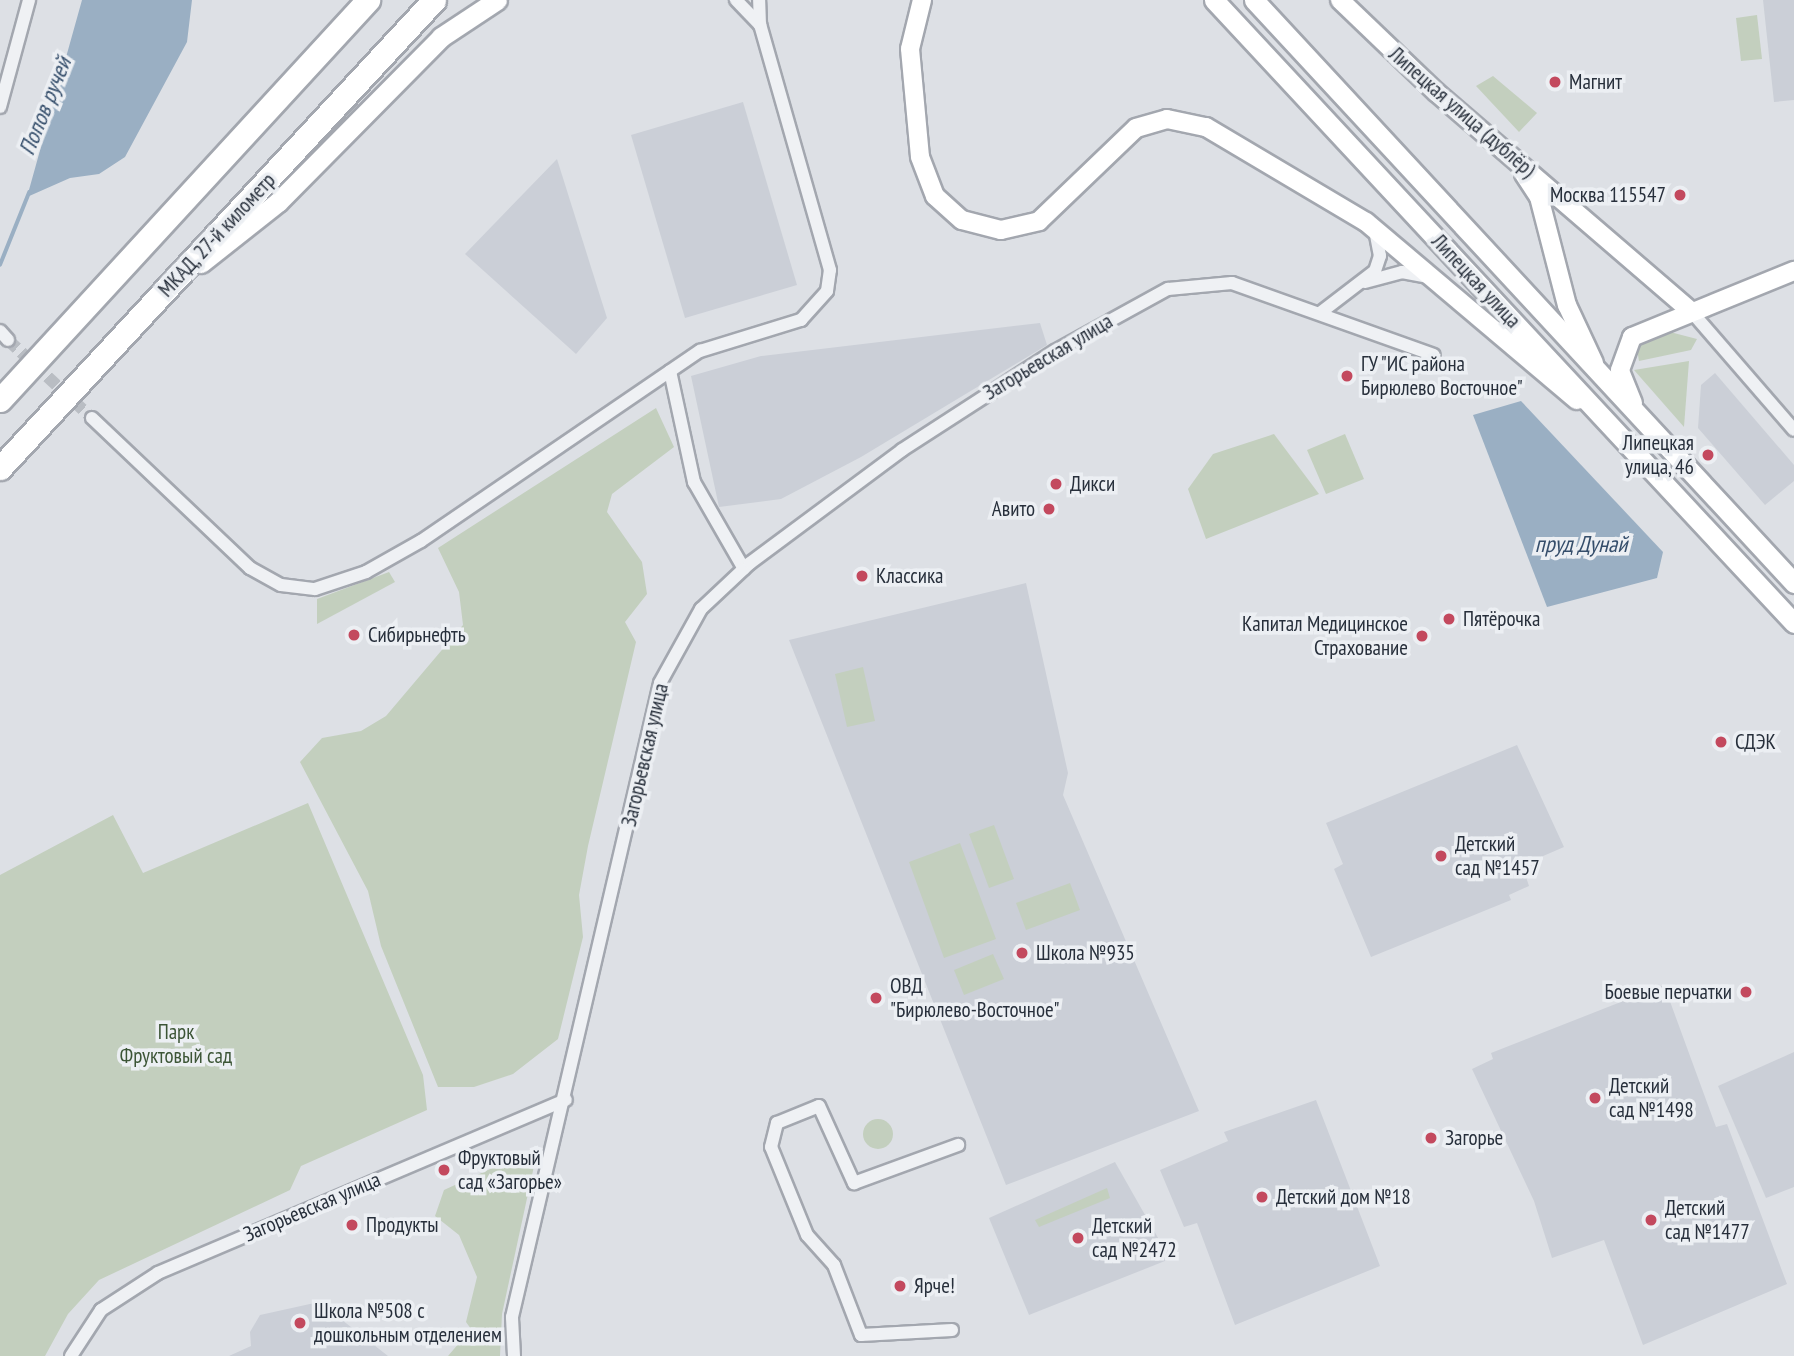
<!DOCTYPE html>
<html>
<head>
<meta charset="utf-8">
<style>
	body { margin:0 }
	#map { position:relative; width:1794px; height:1356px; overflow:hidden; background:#dde0e5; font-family:"PT Sans Narrow",sans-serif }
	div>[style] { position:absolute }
	.built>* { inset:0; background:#cbcfd7 }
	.green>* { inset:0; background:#c3cfbe }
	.round { border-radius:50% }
	.water>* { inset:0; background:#9aafc3 }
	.stream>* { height:3.5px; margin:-1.75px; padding:0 1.75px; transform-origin:1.75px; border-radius:1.75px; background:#9aafc3 }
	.street-tunnel>* { height:12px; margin-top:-6px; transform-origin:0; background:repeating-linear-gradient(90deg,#b9bdc3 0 12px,transparent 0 18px) }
	.roads { filter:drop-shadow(2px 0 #a3a7af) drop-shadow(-2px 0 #a3a7af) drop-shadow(0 2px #a3a7af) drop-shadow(0 -2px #a3a7af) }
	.street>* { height:12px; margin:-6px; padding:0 6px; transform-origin:6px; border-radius:6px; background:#eff1f4 }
	.secondary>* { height:18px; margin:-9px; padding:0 9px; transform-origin:9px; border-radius:9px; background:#fff }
	.primary>* { height:19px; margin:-9.5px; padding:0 9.5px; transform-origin:9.5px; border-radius:9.5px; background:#fff }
	.highway>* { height:23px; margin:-11.5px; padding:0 11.5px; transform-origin:11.5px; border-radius:11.5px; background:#fff }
	.dots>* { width:19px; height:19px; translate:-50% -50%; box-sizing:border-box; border:4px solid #eceff3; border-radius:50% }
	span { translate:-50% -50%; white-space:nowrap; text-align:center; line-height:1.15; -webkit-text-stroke:7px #eceff3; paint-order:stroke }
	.poi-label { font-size:21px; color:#272f3b }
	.left { translate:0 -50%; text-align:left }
	.right { translate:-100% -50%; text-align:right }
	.street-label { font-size:21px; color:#272f3b }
	.park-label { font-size:21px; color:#3c5536 }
	.water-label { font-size:23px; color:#354e6b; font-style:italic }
</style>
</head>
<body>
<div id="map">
	<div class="built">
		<div style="clip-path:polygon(1763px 0,1794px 0,1794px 100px,1774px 102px)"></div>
		<div style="clip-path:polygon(743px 102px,797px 285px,685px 318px,631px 135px)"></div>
		<div style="clip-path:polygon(557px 159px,607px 318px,576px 354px,465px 254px)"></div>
		<div style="clip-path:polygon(1040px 323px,1047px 345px,861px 457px,781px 499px,719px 507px,691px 376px,761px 356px)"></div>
		<div style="clip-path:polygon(1715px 373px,1794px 465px,1794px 481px,1765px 505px,1698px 428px,1701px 385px)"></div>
		<div style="clip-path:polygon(1026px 583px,1068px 773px,1063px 795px,1199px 1111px,1006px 1185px,789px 640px)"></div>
		<div style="clip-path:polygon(1517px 745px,1564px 847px,1522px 865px,1529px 886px,1509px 895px,1511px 900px,1371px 957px,1334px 869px,1343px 864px,1326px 823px)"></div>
		<div style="clip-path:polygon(1664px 985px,1716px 1127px,1727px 1124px,1787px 1284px,1643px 1345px,1604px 1240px,1552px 1258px,1534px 1201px,1472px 1069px,1493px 1059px,1491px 1053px)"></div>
		<div style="clip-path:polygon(1794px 1052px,1794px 1187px,1766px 1198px,1718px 1086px)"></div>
		<div style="clip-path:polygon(1316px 1100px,1380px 1266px,1235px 1325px,1197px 1223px,1184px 1227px,1160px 1170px,1228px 1141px,1224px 1132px)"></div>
		<div style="clip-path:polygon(1115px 1162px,1170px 1259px,1029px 1315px,989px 1218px)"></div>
		<div style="clip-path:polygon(319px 1302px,388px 1356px,229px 1356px,251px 1346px,250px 1332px,260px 1315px)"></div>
	</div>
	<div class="green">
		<div style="clip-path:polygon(1757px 15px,1762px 59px,1741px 61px,1736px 18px)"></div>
		<div style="clip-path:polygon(1493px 76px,1537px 113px,1519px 132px,1476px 86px)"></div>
		<div style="clip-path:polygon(1670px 332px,1697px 339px,1691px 350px,1639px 361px,1636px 344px)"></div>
		<div style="clip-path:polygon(1689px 361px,1684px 427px,1634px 370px)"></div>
		<div style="clip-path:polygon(656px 408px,674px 447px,612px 494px,607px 512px,642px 562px,647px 594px,625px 622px,636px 642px,588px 846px,579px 895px,583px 937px,558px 1039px,513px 1074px,474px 1087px,438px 1087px,381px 946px,368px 891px,300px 762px,322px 738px,361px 731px,386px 716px,463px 625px,459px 592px,438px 548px)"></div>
		<div style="clip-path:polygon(1274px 434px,1319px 494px,1206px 539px,1188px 489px,1213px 454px)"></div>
		<div style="clip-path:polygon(1345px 434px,1364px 479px,1326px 494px,1307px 450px)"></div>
		<div style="clip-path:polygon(389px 572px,395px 582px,317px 624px,317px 599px)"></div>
		<div style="clip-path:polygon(863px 667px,875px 721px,847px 727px,835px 674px)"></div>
		<div style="clip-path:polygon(308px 803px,423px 1075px,427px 1110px,301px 1166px,290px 1190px,99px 1280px,68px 1314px,45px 1356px,0 1356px,0 875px,113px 815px,143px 873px)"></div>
		<div style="clip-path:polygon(994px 825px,1014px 879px,989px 888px,969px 834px)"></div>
		<div style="clip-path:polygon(960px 843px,996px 939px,944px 958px,909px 862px)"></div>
		<div style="clip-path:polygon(1070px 883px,1080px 910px,1026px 930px,1016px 903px)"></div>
		<div style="clip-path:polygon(993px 954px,1004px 979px,964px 995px,954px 970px)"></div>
		<div class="round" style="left:863px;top:1119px;width:30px;height:30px"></div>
		<div style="clip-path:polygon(521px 1155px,532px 1156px,534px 1166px,502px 1314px,500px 1356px,448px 1356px,471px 1329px,466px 1322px,477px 1277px,459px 1235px,435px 1216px,444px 1190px)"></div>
		<div style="clip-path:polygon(1107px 1188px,1110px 1198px,1039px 1227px,1035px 1220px)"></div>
	</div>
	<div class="water">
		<div style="clip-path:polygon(82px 0,192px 0,187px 42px,125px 157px,99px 174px,70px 178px,27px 197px)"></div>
		<div style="clip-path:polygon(1521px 401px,1663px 552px,1657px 578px,1547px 607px,1473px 415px)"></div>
	</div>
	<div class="stream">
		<div style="left:0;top:265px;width:78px;rotate:-68.1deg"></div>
	</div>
	<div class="street-tunnel">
		<div style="left:8px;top:340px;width:115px;rotate:42.9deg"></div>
	</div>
	<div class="roads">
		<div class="street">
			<div style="left:736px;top:0;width:35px;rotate:46deg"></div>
			<div style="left:0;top:107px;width:111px;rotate:-74.8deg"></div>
			<div style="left:1365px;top:282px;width:38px;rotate:-15deg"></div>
			<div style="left:1402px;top:272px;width:26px;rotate:11deg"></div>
			<div style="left:1691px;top:311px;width:157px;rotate:49.1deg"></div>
			<div style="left:1320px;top:313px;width:69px;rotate:-37.4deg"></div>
			<div style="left:1375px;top:271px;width:16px;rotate:-72deg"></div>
			<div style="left:1380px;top:256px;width:25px;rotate:-101deg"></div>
			<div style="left:0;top:331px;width:12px;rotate:48deg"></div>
			<div style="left:670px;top:371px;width:114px;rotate:77.8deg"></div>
			<div style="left:694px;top:482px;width:100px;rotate:60.1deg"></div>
			<div style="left:92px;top:418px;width:218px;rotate:43.5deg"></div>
			<div style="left:250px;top:568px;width:35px;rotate:29deg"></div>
			<div style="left:281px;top:585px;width:34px;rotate:7deg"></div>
			<div style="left:315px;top:589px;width:54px;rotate:-18.4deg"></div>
			<div style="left:366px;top:572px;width:63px;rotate:-29.4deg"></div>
			<div style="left:421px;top:541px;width:338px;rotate:-34.3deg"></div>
			<div style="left:700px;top:351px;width:106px;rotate:-17.1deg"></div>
			<div style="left:801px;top:320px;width:39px;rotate:-48deg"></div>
			<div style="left:827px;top:291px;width:21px;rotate:-82deg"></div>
			<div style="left:830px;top:270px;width:255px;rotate:-105.9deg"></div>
			<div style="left:760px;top:25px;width:25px;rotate:-92deg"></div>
			<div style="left:952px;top:1330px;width:91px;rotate:176.9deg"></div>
			<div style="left:861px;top:1335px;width:75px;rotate:-111.1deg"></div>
			<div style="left:834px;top:1265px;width:40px;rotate:-132deg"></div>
			<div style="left:807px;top:1235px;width:95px;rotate:-112.2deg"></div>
			<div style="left:771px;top:1147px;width:25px;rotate:-76deg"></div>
			<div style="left:777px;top:1123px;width:45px;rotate:-22deg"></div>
			<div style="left:819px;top:1106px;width:85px;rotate:65.6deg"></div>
			<div style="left:854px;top:1183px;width:111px;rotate:-20.1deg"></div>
			<div style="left:71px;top:1356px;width:55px;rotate:-56.9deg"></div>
			<div style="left:101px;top:1310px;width:68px;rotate:-33deg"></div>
			<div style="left:158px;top:1273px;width:443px;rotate:-23deg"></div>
			<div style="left:514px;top:1356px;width:39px;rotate:-93deg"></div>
			<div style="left:512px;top:1317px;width:651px;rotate:-76.86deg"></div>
			<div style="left:660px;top:683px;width:85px;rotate:-61deg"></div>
			<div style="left:701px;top:609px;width:67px;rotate:-43.2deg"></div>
			<div style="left:750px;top:563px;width:189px;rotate:-36.6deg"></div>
			<div style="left:902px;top:450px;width:182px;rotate:-32.9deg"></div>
			<div style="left:1055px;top:351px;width:129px;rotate:-28.8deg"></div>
			<div style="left:1168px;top:289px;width:64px;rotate:-5.4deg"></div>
			<div style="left:1232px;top:283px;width:214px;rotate:19.6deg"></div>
		</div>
		<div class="secondary">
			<div style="left:922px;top:0;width:50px;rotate:103.8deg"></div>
			<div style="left:910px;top:49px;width:108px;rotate:84.7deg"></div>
			<div style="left:920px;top:157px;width:42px;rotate:69deg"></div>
			<div style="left:935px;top:196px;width:36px;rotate:42deg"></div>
			<div style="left:962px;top:220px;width:40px;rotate:14.4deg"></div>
			<div style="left:1001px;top:230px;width:39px;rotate:-13deg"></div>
			<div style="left:1039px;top:221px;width:134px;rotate:-43.8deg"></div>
			<div style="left:1136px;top:128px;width:32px;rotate:-16deg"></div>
			<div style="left:1167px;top:119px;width:40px;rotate:12deg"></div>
			<div style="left:1206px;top:127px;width:186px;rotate:30.7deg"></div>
			<div style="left:1366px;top:222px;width:276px;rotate:40.2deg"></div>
			<div style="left:1340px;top:0;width:133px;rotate:43.8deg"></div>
			<div style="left:1436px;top:92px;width:336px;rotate:40.7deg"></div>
			<div style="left:1524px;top:174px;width:27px;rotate:57deg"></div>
			<div style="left:1539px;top:197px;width:112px;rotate:75.5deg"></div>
			<div style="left:1567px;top:305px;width:64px;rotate:65deg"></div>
			<div style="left:1633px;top:403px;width:35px;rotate:-112deg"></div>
			<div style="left:1620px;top:370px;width:35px;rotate:-70deg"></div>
			<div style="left:1632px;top:337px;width:175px;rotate:-22.2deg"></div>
		</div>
		<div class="primary">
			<div style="left:1214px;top:0;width:851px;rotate:47.05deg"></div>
			<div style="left:1254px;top:0;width:795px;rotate:47.19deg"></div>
			<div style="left:201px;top:263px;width:98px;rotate:-38.4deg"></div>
			<div style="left:278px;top:202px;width:232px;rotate:-45.3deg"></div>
			<div style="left:441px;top:37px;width:67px;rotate:-33.5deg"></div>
		</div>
		<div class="highway">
			<div style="left:0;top:400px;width:544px;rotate:-47.39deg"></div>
			<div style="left:0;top:468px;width:638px;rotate:-47.16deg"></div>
		</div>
	</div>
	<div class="dots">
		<div style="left:1555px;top:82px;background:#c3495e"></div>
		<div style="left:1680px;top:195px;background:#c3495e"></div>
		<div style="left:1347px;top:376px;background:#c3495e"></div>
		<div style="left:1708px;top:455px;background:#c3495e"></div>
		<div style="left:1056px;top:484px;background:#c3495e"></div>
		<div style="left:1049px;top:509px;background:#c3495e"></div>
		<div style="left:862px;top:576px;background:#c3495e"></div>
		<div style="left:1449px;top:619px;background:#c3495e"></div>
		<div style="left:354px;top:635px;background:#c3495e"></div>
		<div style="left:1422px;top:636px;background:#c3495e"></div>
		<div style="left:1721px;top:742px;background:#c3495e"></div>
		<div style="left:1441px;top:856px;background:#c3495e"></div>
		<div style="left:1022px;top:953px;background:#c3495e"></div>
		<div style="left:1746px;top:992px;background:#c3495e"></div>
		<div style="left:876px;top:998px;background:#c3495e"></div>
		<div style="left:1595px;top:1098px;background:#c3495e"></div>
		<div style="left:1431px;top:1138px;background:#c3495e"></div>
		<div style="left:444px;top:1170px;background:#c3495e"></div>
		<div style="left:1262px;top:1197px;background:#c3495e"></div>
		<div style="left:1651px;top:1220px;background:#c3495e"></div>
		<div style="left:352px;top:1225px;background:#c3495e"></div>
		<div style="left:1078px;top:1238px;background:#c3495e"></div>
		<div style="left:900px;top:1286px;background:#c3495e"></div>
		<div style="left:300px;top:1323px;background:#c3495e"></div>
	</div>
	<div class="poi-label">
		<span class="left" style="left:1569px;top:82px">Магнит</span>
		<span class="right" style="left:1666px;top:195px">Москва 115547</span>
		<span class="left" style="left:1361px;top:376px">ГУ "ИС района<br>Бирюлево Восточное"</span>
		<span class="right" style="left:1694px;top:455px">Липецкая<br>улица, 46</span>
		<span class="left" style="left:1070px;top:484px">Дикси</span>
		<span class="right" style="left:1035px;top:509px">Авито</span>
		<span class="left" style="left:876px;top:576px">Классика</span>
		<span class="left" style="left:1463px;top:619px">Пятёрочка</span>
		<span class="right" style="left:1408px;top:636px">Капитал Медицинское<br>Страхование</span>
		<span class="left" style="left:368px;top:635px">Сибирьнефть</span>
		<span class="left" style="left:1735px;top:742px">СДЭК</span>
		<span class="left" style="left:1455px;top:856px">Детский<br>сад №1457</span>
		<span class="left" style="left:1036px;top:953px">Школа №935</span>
		<span class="left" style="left:890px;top:998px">ОВД<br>"Бирюлево-Восточное"</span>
		<span class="right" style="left:1732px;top:992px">Боевые перчатки</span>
		<span class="left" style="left:1609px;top:1098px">Детский<br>сад №1498</span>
		<span class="left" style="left:1445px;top:1138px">Загорье</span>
		<span class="left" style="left:458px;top:1170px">Фруктовый<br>сад «Загорье»</span>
		<span class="left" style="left:1276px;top:1197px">Детский дом №18</span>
		<span class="left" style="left:1665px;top:1220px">Детский<br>сад №1477</span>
		<span class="left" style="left:366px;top:1225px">Продукты</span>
		<span class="left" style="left:1092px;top:1238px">Детский<br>сад №2472</span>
		<span class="left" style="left:914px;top:1286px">Ярче!</span>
		<span class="left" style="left:314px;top:1323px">Школа №508 с<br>дошкольным отделением</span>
	</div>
	<div class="street-label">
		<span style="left:1462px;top:112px;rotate:41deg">Липецкая улица (дублёр)</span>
		<span style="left:217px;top:235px;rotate:-47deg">МКАД, 27-й километр</span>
		<span style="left:1476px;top:281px;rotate:47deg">Липецкая улица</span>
		<span style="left:1048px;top:357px;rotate:-31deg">Загорьевская улица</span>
		<span style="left:645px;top:755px;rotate:-77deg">Загорьевская улица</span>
		<span style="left:312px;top:1207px;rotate:-23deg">Загорьевская улица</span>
	</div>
	<div class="park-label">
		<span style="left:176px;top:1044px">Парк<br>Фруктовый сад</span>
	</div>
	<div class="water-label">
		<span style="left:45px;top:106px;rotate:-68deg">Попов ручей</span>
		<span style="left:1581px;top:544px">пруд Дунай</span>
	</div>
</div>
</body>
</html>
